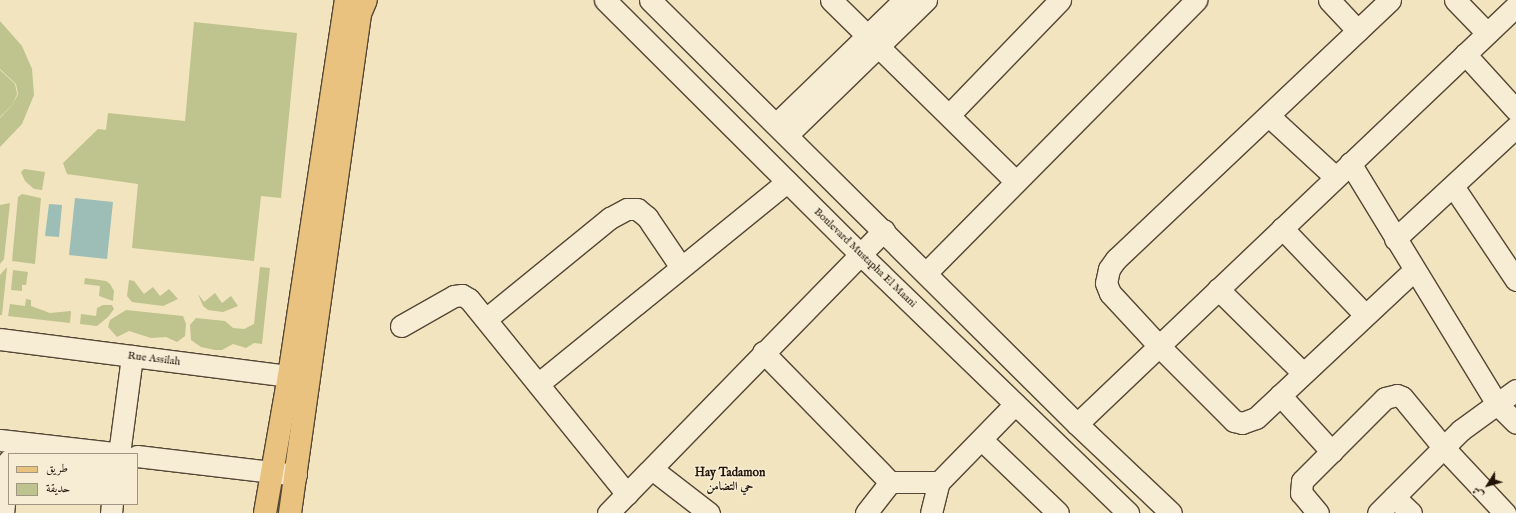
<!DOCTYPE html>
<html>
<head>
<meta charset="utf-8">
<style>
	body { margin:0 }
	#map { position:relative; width:1516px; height:513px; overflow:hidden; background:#f2e4be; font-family:"IM FELL English",Amiri,serif }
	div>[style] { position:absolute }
	.green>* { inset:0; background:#bfc38e }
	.water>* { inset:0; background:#9cbeb6 }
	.roads { filter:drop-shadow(1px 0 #544735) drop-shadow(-1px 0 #544735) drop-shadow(0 1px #544735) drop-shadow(0 -1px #544735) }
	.minor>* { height:21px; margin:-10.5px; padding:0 10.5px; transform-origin:10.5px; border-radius:10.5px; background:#f7edd5 }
	.major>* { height:22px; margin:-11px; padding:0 11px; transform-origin:11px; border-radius:11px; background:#e9c27f }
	span { translate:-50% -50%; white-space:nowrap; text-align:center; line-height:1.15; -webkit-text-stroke:3px #f7edd5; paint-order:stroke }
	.street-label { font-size:11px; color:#201307 }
	.neighbourhood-label { font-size:12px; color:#201307; font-weight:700 }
	.legend { position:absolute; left:8px; top:453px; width:130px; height:52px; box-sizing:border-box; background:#f7edd5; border:1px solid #a19683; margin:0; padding:5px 7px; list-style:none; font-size:12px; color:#201307 }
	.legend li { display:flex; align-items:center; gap:8px; height:20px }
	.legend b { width:20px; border:1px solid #a19683 }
	.north { position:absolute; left:1468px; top:465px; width:40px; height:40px; -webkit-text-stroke:3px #f7edd5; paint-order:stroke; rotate:233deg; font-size:11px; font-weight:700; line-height:16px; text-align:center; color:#201307 }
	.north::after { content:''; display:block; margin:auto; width:14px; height:18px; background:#201307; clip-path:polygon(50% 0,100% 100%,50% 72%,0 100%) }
</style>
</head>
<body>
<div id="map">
	<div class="green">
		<div style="clip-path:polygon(0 21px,22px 46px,32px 69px,34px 95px,22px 124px,0 147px,0 118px,13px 104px,18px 94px,16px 84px,0 69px)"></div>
		<div style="clip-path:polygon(194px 22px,297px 33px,281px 198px,261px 196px,254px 261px,132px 248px,138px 184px,67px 174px,63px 163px,98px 129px,106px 130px,108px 113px,185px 121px)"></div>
		<div style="clip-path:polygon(0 70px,15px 84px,17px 94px,13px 104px,0 117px)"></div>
		<div style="clip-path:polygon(24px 169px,45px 172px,42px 190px,34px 189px,25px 181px,21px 172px)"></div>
		<div style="clip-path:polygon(22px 194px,41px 198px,35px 264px,12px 261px,18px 197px)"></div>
		<div style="clip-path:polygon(10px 203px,4px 259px,0 264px,0 205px)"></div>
		<div style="clip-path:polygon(7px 267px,2px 315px,0 315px,0 275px)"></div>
		<div style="clip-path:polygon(260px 267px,270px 268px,262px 344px,254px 343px,246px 348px,233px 344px,222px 350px,215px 350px,201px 347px,191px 340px,190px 325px,196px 318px,225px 321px,233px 328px,244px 329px,254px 324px)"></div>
		<div style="clip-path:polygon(13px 270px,28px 272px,26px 285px,22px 285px,22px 291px,11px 290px)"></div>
		<div style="clip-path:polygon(85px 278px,106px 281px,110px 284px,114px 291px,113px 301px,99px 296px,100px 286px,84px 284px)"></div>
		<div style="clip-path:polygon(129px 280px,134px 281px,144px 294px,153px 287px,160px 296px,169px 289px,178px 299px,163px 306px,132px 302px,127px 296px)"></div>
		<div style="clip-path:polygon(215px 293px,222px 303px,231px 296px,238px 306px,223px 312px,208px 310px,203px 306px,198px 294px,204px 302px)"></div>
		<div style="clip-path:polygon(26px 299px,31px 300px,31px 306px,50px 313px,71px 311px,70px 323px,8px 316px,10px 304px,25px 306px)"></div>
		<div style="clip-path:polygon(103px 305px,112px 305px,114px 309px,108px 317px,97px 326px,80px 324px,81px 314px,96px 316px,97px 308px)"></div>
		<div style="clip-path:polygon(126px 310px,183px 316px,186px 324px,185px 336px,177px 342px,166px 337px,151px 338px,129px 331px,117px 337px,108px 327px,110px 320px)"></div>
	</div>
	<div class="water">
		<div style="clip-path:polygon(75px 198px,113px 202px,107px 259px,69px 255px)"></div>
		<div style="clip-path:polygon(49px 204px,62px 205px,59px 237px,45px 236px)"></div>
	</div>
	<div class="roads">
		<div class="minor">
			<div style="left:605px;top:0;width:360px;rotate:44.9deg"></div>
			<div style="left:860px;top:254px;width:373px;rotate:44deg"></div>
			<div style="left:650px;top:0;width:602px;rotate:44.8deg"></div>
			<div style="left:1077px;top:424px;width:129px;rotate:43.4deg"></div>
			<div style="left:831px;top:0;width:258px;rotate:44.5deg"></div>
			<div style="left:1329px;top:0;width:42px;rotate:46.9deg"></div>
			<div style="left:1390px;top:0;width:377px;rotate:136.6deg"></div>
			<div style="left:1116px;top:259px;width:12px;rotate:125deg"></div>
			<div style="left:1109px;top:269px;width:14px;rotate:102deg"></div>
			<div style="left:1106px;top:283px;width:11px;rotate:68deg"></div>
			<div style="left:1110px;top:293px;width:72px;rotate:47.2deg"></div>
			<div style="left:1159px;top:346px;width:106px;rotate:45deg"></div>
			<div style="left:1234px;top:421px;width:8px;rotate:14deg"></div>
			<div style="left:1242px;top:423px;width:15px;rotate:-20deg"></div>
			<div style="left:1256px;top:418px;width:215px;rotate:-43.1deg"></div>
			<div style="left:1455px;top:0;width:46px;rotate:45.9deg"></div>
			<div style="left:1465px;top:54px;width:76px;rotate:47.7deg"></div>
			<div style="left:949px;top:115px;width:160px;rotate:-46deg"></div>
			<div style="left:1269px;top:116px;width:90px;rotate:42.7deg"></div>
			<div style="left:776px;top:124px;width:178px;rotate:-44.1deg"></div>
			<div style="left:787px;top:135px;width:194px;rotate:-44.2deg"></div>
			<div style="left:1350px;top:163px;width:284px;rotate:58.6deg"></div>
			<div style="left:1498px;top:405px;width:25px;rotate:45deg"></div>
			<div style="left:1453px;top:186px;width:113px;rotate:56.2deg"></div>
			<div style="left:1282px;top:228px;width:120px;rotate:46.3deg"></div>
			<div style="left:1395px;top:239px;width:165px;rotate:-42.8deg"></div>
			<div style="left:927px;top:272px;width:383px;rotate:-45.3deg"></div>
			<div style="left:1218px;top:289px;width:120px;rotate:44.7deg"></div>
			<div style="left:486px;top:319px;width:160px;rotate:-39.2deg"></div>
			<div style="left:610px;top:218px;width:19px;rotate:-28deg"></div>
			<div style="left:627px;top:209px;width:10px"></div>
			<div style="left:637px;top:209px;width:13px;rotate:39deg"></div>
			<div style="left:647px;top:217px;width:59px;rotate:56deg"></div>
			<div style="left:401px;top:326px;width:61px;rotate:-29.5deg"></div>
			<div style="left:454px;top:296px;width:8px;rotate:-7deg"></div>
			<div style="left:462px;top:295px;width:8px;rotate:30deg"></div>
			<div style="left:469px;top:299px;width:251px;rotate:51deg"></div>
			<div style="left:0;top:339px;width:307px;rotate:7.3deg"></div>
			<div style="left:763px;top:352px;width:182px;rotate:45.7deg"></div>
			<div style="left:890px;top:482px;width:49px"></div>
			<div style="left:538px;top:384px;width:321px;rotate:-39.1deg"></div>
			<div style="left:1280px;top:395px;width:77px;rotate:47.6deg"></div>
			<div style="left:1077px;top:424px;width:606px;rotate:-43.6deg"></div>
			<div style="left:0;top:440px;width:123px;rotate:6.5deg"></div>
			<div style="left:982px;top:440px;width:105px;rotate:43.8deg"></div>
			<div style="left:119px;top:454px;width:99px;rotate:-82.4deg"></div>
			<div style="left:137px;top:456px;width:160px;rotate:6.8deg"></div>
			<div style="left:652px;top:469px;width:72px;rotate:37.7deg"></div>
			<div style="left:1394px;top:497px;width:23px;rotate:43deg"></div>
			<div style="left:3px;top:513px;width:53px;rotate:-83.5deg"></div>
			<div style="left:111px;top:513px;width:9px;rotate:-84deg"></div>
			<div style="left:608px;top:513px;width:395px;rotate:-45.7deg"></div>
			<div style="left:866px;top:513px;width:39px;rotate:-52deg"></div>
			<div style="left:931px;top:513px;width:32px;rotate:-76deg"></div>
			<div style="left:939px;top:482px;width:109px;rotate:-45.7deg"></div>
			<div style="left:1318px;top:513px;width:26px;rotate:-130deg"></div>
			<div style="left:1301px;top:493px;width:12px;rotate:-85deg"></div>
			<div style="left:1302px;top:481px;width:117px;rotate:-45deg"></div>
			<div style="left:1385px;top:398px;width:12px;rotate:-14deg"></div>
			<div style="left:1397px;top:395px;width:5px;rotate:22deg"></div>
			<div style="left:1402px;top:397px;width:65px;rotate:50.6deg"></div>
			<div style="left:1443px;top:447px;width:91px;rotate:46.8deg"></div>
			<div style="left:1378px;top:513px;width:117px;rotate:-45deg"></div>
			<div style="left:1461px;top:430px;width:68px;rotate:-36deg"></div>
		</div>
		<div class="major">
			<div style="left:265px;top:513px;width:139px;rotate:-80.1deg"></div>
			<div style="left:289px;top:376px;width:380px;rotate:-81.4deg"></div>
			<div style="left:290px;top:513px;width:504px;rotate:-82.01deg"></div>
			<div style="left:360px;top:14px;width:15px;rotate:-67deg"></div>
		</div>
	</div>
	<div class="street-label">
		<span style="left:865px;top:258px;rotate:44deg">Boulevard Mustapha El Maani</span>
		<span style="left:154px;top:359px;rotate:7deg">Rue Assilah</span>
	</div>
	<div class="neighbourhood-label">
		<span style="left:730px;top:480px">Hay Tadamon<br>حي التضامن</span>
	</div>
	<ul class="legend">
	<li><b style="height:5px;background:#e9c27f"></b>طريق</li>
	<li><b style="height:11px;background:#bfc38e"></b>حديقة</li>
	</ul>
	<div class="north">ش</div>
</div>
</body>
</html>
